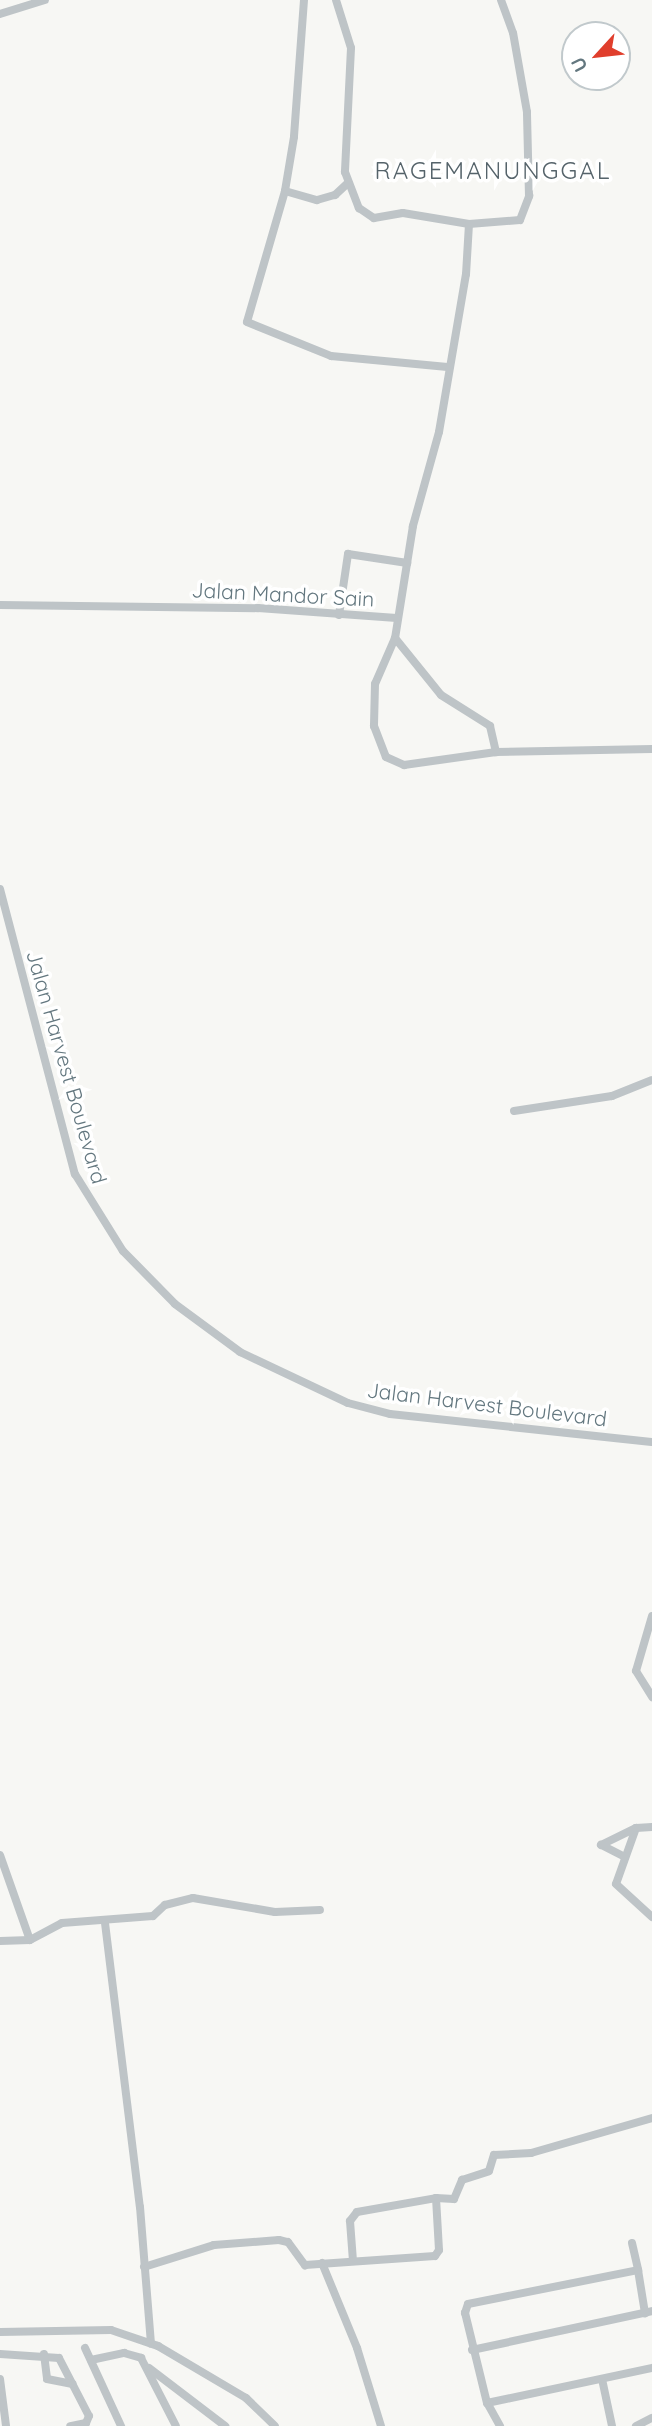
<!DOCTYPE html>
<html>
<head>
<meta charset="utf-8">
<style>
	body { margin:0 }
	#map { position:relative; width:652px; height:2426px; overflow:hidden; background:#f7f7f4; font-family:Quicksand,sans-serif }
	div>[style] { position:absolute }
	.minor>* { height:8px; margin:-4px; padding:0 4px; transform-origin:4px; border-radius:4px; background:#bec4c7 }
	span { translate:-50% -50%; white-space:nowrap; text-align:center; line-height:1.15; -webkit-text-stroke:7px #fff; paint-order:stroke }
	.street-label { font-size:21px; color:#63777f }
	.quarter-label { font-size:24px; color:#55636a; letter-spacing:2px }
	.north { position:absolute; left:561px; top:21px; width:70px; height:70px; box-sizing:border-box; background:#fff; border:2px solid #c1c9cc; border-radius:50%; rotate:243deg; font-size:19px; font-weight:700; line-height:28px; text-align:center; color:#63777f }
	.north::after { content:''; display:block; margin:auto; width:24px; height:32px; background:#e03e2c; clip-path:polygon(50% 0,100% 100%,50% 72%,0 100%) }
</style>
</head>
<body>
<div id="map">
	<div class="minor">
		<div style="left:304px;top:0;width:137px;rotate:94.2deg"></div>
		<div style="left:294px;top:137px;width:55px;rotate:99.5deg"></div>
		<div style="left:285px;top:191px;width:136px;rotate:106.2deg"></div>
		<div style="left:247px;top:322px;width:91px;rotate:22deg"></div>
		<div style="left:331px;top:356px;width:117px;rotate:5.4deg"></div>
		<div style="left:336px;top:0;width:50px;rotate:72.6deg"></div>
		<div style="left:351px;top:48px;width:124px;rotate:92.8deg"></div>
		<div style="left:345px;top:172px;width:39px;rotate:69deg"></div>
		<div style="left:359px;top:208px;width:18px;rotate:34deg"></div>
		<div style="left:374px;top:218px;width:29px;rotate:-10deg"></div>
		<div style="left:403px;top:213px;width:67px;rotate:9.5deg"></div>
		<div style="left:469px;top:224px;width:50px;rotate:93.4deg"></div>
		<div style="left:466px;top:274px;width:160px;rotate:99.7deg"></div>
		<div style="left:439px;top:432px;width:98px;rotate:105.5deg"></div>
		<div style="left:413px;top:526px;width:113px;rotate:99.1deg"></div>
		<div style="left:395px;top:638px;width:73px;rotate:51.1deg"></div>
		<div style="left:441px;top:695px;width:58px;rotate:32.3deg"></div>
		<div style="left:490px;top:726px;width:27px;rotate:77deg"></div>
		<div style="left:496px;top:752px;width:156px;rotate:-1.1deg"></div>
		<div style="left:0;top:14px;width:47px;rotate:-17.3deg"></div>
		<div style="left:285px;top:191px;width:33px;rotate:16deg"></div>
		<div style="left:317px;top:200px;width:19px;rotate:-16deg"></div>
		<div style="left:335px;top:195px;width:18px;rotate:-43deg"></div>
		<div style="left:469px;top:224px;width:51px;rotate:-4.5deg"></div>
		<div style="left:520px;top:220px;width:26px;rotate:-69deg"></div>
		<div style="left:529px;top:196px;width:84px;rotate:-91.4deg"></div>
		<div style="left:527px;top:112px;width:80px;rotate:-100deg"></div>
		<div style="left:513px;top:33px;width:35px;rotate:-110deg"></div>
		<div style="left:0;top:605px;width:258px;rotate:0.7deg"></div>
		<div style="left:258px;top:608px;width:139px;rotate:4.1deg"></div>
		<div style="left:339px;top:615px;width:62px;rotate:-81.6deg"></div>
		<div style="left:348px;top:554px;width:60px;rotate:8.7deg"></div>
		<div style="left:395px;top:638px;width:50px;rotate:113.5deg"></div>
		<div style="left:375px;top:684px;width:42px;rotate:91.4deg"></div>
		<div style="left:374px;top:726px;width:33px;rotate:69deg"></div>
		<div style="left:386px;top:757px;width:20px;rotate:24deg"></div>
		<div style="left:404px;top:765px;width:93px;rotate:-8deg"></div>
		<div style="left:0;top:889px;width:295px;rotate:75.3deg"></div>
		<div style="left:75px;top:1174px;width:91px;rotate:58.1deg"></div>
		<div style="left:123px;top:1251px;width:74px;rotate:45.5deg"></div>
		<div style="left:175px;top:1304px;width:81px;rotate:36.4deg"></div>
		<div style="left:240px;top:1352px;width:119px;rotate:25.3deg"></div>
		<div style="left:348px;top:1403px;width:43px;rotate:14.7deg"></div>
		<div style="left:390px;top:1414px;width:263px;rotate:6.1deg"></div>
		<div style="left:514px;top:1111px;width:99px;rotate:-8.7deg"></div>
		<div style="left:612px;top:1096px;width:43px;rotate:-21.8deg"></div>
		<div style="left:652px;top:1616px;width:57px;rotate:106.2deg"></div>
		<div style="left:636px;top:1671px;width:31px;rotate:58deg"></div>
		<div style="left:636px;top:1828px;width:59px;rotate:109.7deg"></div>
		<div style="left:616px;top:1884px;width:49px;rotate:42.5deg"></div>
		<div style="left:0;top:1855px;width:90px;rotate:70.6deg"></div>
		<div style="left:625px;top:1857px;width:27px;rotate:-153deg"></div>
		<div style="left:601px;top:1845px;width:39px;rotate:-26deg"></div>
		<div style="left:636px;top:1828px;width:16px;rotate:-4deg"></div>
		<div style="left:105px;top:1923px;width:286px;rotate:83deg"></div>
		<div style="left:140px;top:2207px;width:137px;rotate:85.4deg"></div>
		<div style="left:0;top:1941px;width:30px;rotate:-2deg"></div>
		<div style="left:30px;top:1940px;width:36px;rotate:-28deg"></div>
		<div style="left:62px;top:1923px;width:91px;rotate:-4.4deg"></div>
		<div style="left:153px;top:1916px;width:16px;rotate:-43deg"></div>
		<div style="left:165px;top:1905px;width:29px;rotate:-14deg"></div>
		<div style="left:193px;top:1898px;width:83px;rotate:9.7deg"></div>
		<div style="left:275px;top:1912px;width:45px;rotate:-2.5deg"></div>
		<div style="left:632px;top:2243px;width:28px;rotate:77deg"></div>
		<div style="left:353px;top:2261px;width:40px;rotate:-94.3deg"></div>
		<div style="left:350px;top:2221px;width:11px;rotate:-52deg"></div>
		<div style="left:357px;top:2212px;width:80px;rotate:-10deg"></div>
		<div style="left:322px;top:2263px;width:92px;rotate:67.6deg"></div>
		<div style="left:357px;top:2348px;width:82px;rotate:72.9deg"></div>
		<div style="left:144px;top:2267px;width:73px;rotate:-17.4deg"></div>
		<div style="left:214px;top:2245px;width:65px;rotate:-4.4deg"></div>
		<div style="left:279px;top:2240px;width:9px;rotate:13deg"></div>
		<div style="left:288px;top:2242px;width:29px;rotate:54deg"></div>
		<div style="left:305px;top:2265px;width:130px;rotate:-4deg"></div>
		<div style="left:435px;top:2256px;width:7px;rotate:-56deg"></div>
		<div style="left:439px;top:2250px;width:52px;rotate:-93.3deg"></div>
		<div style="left:436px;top:2198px;width:18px;rotate:3deg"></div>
		<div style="left:454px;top:2199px;width:21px;rotate:-67deg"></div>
		<div style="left:462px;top:2180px;width:28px;rotate:-18deg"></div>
		<div style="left:489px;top:2171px;width:17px;rotate:-73deg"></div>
		<div style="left:494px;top:2155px;width:37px;rotate:-3deg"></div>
		<div style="left:531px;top:2153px;width:126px;rotate:-16.1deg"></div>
		<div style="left:0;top:2332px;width:111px;rotate:-1deg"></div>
		<div style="left:111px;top:2330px;width:50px;rotate:18.8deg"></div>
		<div style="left:158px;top:2346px;width:102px;rotate:30.6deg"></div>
		<div style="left:246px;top:2398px;width:40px;rotate:44deg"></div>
		<div style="left:85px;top:2348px;width:86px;rotate:65.2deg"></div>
		<div style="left:472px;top:2350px;width:184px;rotate:-12.2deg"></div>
		<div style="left:0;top:2354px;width:59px;rotate:3.9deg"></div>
		<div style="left:59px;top:2358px;width:65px;rotate:62.7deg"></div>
		<div style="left:89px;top:2416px;width:8px;rotate:113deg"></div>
		<div style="left:86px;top:2423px;width:16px;rotate:169deg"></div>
		<div style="left:44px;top:2354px;width:25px;rotate:83deg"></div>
		<div style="left:47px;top:2379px;width:26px;rotate:11deg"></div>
		<div style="left:91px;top:2360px;width:34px;rotate:-12deg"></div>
		<div style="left:124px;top:2353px;width:18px;rotate:16deg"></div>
		<div style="left:141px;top:2358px;width:76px;rotate:62.8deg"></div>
		<div style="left:149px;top:2368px;width:96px;rotate:37.3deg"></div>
		<div style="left:0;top:2379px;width:47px;rotate:82.7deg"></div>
		<div style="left:602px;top:2379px;width:48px;rotate:78deg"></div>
		<div style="left:487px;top:2403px;width:93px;rotate:-103.7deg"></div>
		<div style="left:465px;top:2313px;width:9px;rotate:-72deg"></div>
		<div style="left:468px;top:2304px;width:173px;rotate:-11.3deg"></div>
		<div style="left:638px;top:2270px;width:44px;rotate:80.8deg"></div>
		<div style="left:500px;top:2426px;width:26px;rotate:-119deg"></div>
		<div style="left:487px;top:2403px;width:169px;rotate:-12deg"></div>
		<div style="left:636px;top:2426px;width:18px;rotate:-27deg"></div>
	</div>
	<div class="street-label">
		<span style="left:283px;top:594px;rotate:3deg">Jalan Mandor Sain</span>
		<span style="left:67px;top:1067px;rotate:74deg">Jalan Harvest Boulevard</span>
		<span style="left:487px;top:1404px;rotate:7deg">Jalan Harvest Boulevard</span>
	</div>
	<div class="quarter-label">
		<span style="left:493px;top:171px">RAGEMANUNGGAL</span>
	</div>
	<div class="north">U</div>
</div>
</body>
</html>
